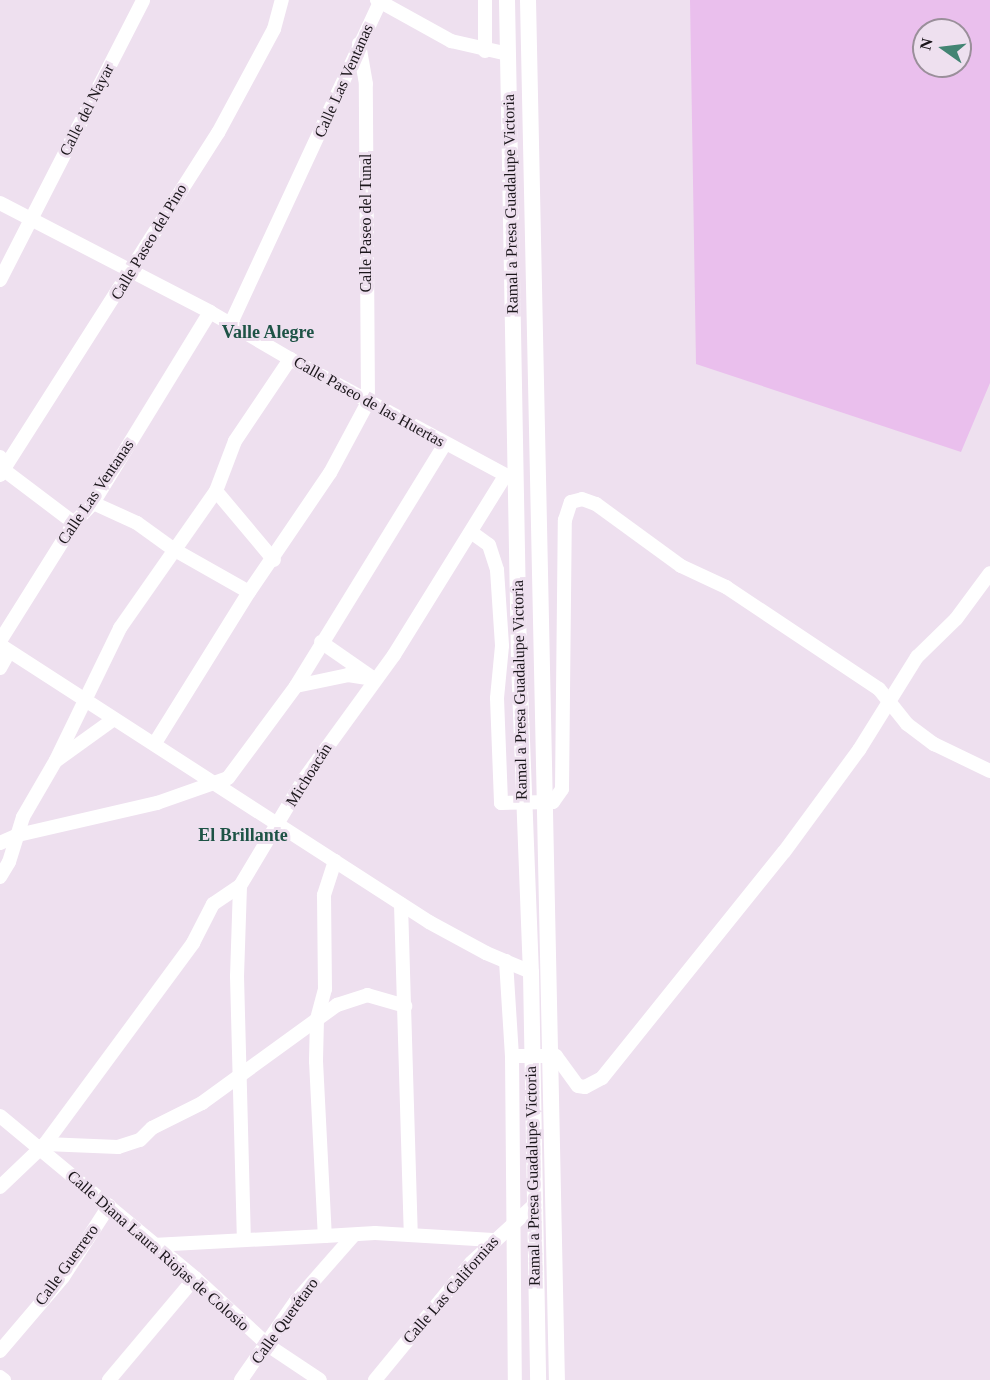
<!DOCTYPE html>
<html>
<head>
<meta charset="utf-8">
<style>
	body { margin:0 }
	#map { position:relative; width:990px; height:1380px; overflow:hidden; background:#eee0ef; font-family:Georgia,serif }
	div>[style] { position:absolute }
	.green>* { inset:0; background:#eabfed }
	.minor>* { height:14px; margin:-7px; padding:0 7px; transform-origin:7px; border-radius:7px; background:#fff }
	.major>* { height:16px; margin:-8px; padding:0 8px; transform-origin:8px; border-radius:8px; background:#fff }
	span { translate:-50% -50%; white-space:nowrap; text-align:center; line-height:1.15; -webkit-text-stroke:6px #eee0ef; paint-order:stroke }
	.street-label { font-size:16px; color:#1b161b }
	.neighbourhood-label { font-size:18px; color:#1e5346; font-weight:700 }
	.north { position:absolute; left:912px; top:18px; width:60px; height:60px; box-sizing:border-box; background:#eee0ef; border:2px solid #9a8f9a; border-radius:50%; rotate:284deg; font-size:16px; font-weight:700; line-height:24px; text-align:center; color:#1b161b }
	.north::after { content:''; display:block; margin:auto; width:21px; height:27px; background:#438473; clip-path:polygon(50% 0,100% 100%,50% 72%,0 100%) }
</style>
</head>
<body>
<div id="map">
	<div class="green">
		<div style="clip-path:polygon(evenodd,690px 0,990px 0,990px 383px,961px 452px,696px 364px,690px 0,924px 30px,960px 30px,960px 66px,924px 66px,924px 30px)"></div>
	</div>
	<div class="minor">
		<div style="left:377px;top:0;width:85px;rotate:29deg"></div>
		<div style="left:451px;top:41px;width:58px;rotate:12.8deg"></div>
		<div style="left:485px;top:0;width:51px;rotate:90deg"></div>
		<div style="left:0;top:203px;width:237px;rotate:27.4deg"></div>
		<div style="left:210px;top:312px;width:93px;rotate:30.4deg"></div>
		<div style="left:290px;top:359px;width:253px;rotate:28.3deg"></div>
		<div style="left:0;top:280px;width:314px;rotate:-62.9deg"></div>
		<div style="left:231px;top:323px;width:354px;rotate:-65.1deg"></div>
		<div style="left:0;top:457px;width:14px;rotate:73deg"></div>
		<div style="left:4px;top:470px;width:88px;rotate:37.1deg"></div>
		<div style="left:0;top:475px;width:406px;rotate:-57.5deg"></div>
		<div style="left:218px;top:133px;width:118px;rotate:-61.7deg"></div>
		<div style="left:274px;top:29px;width:30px;rotate:-75deg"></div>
		<div style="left:216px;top:491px;width:90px;rotate:50deg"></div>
		<div style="left:93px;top:503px;width:48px;rotate:24.4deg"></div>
		<div style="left:137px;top:523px;width:44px;rotate:35.8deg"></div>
		<div style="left:173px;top:549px;width:87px;rotate:29.5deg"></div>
		<div style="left:471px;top:532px;width:22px;rotate:36deg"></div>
		<div style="left:489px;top:545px;width:26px;rotate:72deg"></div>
		<div style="left:497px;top:570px;width:76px;rotate:86.2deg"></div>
		<div style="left:502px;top:646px;width:52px;rotate:95.5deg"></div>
		<div style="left:497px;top:698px;width:105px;rotate:87.8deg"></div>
		<div style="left:501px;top:803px;width:52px;rotate:-1.1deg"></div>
		<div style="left:553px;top:802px;width:16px;rotate:-55deg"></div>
		<div style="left:562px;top:789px;width:269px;rotate:-89.4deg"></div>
		<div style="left:565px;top:520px;width:19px;rotate:-72deg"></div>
		<div style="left:571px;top:502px;width:11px;rotate:-15deg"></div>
		<div style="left:582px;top:499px;width:15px;rotate:20deg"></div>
		<div style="left:596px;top:504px;width:105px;rotate:36.1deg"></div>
		<div style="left:681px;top:566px;width:50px;rotate:25deg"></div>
		<div style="left:726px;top:587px;width:184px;rotate:33.7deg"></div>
		<div style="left:879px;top:689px;width:45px;rotate:51.3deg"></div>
		<div style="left:907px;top:724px;width:34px;rotate:37deg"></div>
		<div style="left:934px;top:744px;width:62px;rotate:25.7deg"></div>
		<div style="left:0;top:641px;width:139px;rotate:-57.9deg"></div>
		<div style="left:74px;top:523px;width:28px;rotate:-46deg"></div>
		<div style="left:93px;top:503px;width:224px;rotate:-58.5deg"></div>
		<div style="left:321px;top:642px;width:60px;rotate:34.8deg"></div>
		<div style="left:0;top:645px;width:511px;rotate:32.85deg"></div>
		<div style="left:429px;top:922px;width:65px;rotate:28.5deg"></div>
		<div style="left:486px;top:953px;width:49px;rotate:22.9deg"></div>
		<div style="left:0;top:668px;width:18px;rotate:-61deg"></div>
		<div style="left:296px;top:686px;width:53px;rotate:-11.9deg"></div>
		<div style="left:348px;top:675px;width:26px;rotate:9deg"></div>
		<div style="left:155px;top:743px;width:178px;rotate:-58.1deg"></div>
		<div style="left:249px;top:592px;width:144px;rotate:-55.8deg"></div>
		<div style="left:330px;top:473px;width:81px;rotate:-61.8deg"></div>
		<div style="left:368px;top:402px;width:318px;rotate:-90.4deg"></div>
		<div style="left:366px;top:84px;width:41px;rotate:-99.9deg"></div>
		<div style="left:57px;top:760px;width:70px;rotate:-35.7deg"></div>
		<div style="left:0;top:843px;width:20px;rotate:-24deg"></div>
		<div style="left:18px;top:835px;width:143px;rotate:-13deg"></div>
		<div style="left:157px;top:803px;width:75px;rotate:-19.4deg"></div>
		<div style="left:228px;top:778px;width:114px;rotate:-53.5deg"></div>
		<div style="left:296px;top:686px;width:284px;rotate:-58.4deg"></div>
		<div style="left:335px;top:861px;width:36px;rotate:108deg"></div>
		<div style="left:324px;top:895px;width:94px;rotate:89.4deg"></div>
		<div style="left:325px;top:989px;width:31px;rotate:105deg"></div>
		<div style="left:317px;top:1019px;width:42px;rotate:91.4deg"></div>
		<div style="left:316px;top:1061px;width:175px;rotate:87.1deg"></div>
		<div style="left:325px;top:1236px;width:50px;rotate:-3.4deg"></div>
		<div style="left:375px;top:1233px;width:118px;rotate:3.4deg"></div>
		<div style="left:0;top:877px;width:17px;rotate:-59deg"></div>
		<div style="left:9px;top:862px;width:47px;rotate:-72.7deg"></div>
		<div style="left:23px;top:817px;width:66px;rotate:-59.9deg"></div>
		<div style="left:56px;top:760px;width:147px;rotate:-64.1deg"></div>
		<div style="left:120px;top:628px;width:167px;rotate:-55deg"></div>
		<div style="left:216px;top:491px;width:53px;rotate:-69.2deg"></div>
		<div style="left:235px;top:441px;width:99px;rotate:-56.1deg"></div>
		<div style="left:240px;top:886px;width:90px;rotate:91.9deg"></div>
		<div style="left:237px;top:976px;width:264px;rotate:88.5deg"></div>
		<div style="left:401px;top:904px;width:330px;rotate:88.3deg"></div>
		<div style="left:506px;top:961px;width:95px;rotate:86.4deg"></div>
		<div style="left:512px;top:1056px;width:324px;rotate:89.5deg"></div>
		<div style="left:512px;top:1056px;width:44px"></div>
		<div style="left:556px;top:1056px;width:37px;rotate:54deg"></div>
		<div style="left:578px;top:1086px;width:7px;rotate:8deg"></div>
		<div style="left:585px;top:1087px;width:19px;rotate:-28deg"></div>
		<div style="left:602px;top:1078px;width:290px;rotate:-51.2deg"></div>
		<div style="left:784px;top:852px;width:127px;rotate:-53.7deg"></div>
		<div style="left:859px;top:750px;width:110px;rotate:-58.1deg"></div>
		<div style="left:917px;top:657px;width:54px;rotate:-44.3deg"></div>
		<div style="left:956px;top:619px;width:57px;rotate:-53.5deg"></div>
		<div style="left:0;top:1116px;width:254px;rotate:39.7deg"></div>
		<div style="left:195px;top:1278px;width:100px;rotate:42.6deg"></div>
		<div style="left:269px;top:1346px;width:61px;rotate:33.7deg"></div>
		<div style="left:45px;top:1144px;width:73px;rotate:2.4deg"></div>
		<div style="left:118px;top:1147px;width:23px;rotate:-18deg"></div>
		<div style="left:140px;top:1140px;width:17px;rotate:-45deg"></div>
		<div style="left:152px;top:1128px;width:56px;rotate:-26.6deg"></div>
		<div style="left:202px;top:1103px;width:167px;rotate:-36deg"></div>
		<div style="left:337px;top:1005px;width:32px;rotate:-18deg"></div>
		<div style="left:367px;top:995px;width:40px;rotate:16deg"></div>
		<div style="left:0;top:1187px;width:62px;rotate:-43.7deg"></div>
		<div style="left:45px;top:1144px;width:250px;rotate:-53.6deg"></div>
		<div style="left:193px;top:943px;width:44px;rotate:-62.9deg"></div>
		<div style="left:213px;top:904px;width:32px;rotate:-34deg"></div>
		<div style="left:240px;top:886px;width:125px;rotate:-59.1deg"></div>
		<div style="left:304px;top:779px;width:153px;rotate:-54deg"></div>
		<div style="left:394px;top:655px;width:211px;rotate:-58.2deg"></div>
		<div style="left:153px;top:1245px;width:172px;rotate:-3deg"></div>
		<div style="left:0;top:1351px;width:97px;rotate:-49.6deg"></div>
		<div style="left:63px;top:1277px;width:85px;rotate:-57.1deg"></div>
		<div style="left:0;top:1377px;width:5px;rotate:37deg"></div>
		<div style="left:109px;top:1380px;width:133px;rotate:-49.9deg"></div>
		<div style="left:241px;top:1380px;width:96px;rotate:-55.2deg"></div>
		<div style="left:296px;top:1301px;width:86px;rotate:-48.8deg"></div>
		<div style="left:375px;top:1380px;width:151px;rotate:-50.6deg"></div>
		<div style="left:471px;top:1263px;width:84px;rotate:-42.6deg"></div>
	</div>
	<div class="major">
		<div style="left:507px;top:0;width:662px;rotate:88.96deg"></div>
		<div style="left:519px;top:662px;width:310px;rotate:87.8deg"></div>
		<div style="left:531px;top:972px;width:408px;rotate:89deg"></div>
		<div style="left:528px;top:0;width:1380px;rotate:88.8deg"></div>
	</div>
	<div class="street-label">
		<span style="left:344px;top:81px;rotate:-66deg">Calle Las Ventanas</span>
		<span style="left:87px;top:110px;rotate:-63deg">Calle del Nayar</span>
		<span style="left:511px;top:204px;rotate:-91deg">Ramal a Presa Guadalupe Victoria</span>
		<span style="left:366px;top:223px;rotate:-90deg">Calle Paseo del Tunal</span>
		<span style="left:149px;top:242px;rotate:-59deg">Calle Paseo del Pino</span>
		<span style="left:369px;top:402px;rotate:29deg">Calle Paseo de las Huertas</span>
		<span style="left:96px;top:492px;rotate:-56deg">Calle Las Ventanas</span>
		<span style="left:520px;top:690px;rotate:-91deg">Ramal a Presa Guadalupe Victoria</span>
		<span style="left:309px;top:775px;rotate:-58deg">Michoacán</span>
		<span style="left:533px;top:1176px;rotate:-91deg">Ramal a Presa Guadalupe Victoria</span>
		<span style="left:158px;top:1251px;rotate:41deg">Calle Diana Laura Riojas de Colosio</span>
		<span style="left:67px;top:1265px;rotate:-54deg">Calle Guerrero</span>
		<span style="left:451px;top:1290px;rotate:-49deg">Calle Las Californias</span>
		<span style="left:285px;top:1321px;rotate:-54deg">Calle Querétaro</span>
	</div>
	<div class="neighbourhood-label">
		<span style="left:268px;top:332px">Valle Alegre</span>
		<span style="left:243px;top:835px">El Brillante</span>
	</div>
	<div class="north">N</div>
</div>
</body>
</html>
